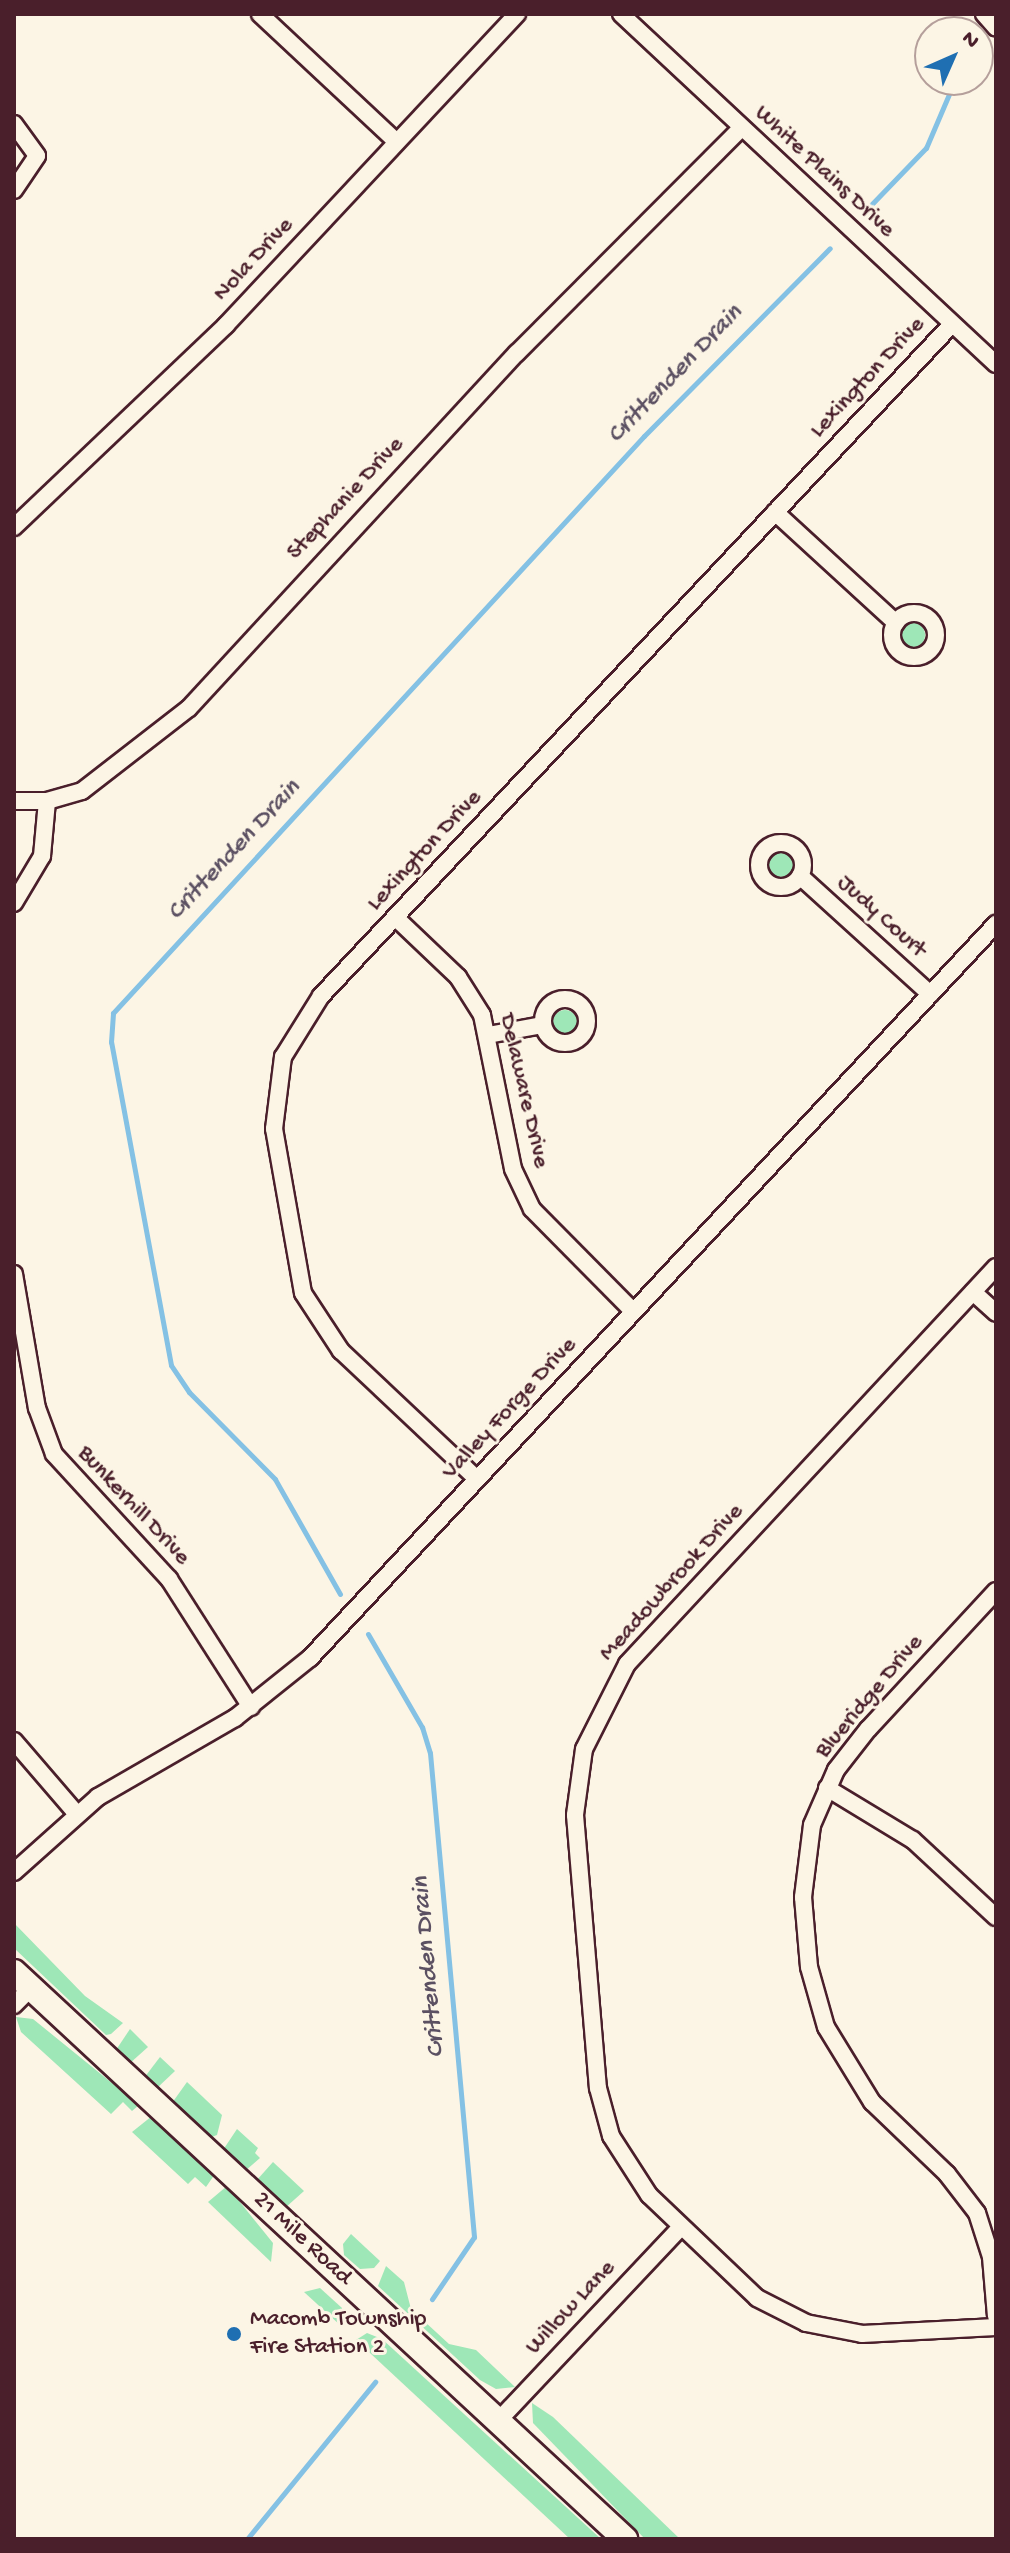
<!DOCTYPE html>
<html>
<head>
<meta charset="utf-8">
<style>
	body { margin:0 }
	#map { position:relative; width:1010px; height:2553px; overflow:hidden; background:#fcf5e5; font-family:"Gochi Hand",sans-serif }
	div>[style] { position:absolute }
	.green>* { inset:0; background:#9ee7b7 }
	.round { border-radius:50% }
	.stream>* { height:5px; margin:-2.5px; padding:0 2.5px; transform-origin:2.5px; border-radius:2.5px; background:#84c1e4 }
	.roads { filter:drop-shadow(2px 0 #4a1f2b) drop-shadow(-2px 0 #4a1f2b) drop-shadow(0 2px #4a1f2b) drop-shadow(0 -2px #4a1f2b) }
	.street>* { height:16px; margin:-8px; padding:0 8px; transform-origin:8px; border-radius:8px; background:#fcf5e5 }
	.street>.ring { margin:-8px; padding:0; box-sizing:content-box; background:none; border:16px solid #fcf5e5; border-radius:50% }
	.secondary>* { height:24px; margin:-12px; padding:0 12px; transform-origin:12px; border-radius:12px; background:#fcf5e5 }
	.dots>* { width:22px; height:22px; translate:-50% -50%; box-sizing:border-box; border:4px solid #fcf5e5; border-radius:50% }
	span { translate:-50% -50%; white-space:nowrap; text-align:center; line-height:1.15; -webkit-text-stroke:6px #fcf5e5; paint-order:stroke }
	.street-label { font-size:24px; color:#4a1f2b }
	.poi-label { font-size:24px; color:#4a1f2b }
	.left { translate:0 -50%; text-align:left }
	.water-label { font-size:26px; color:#5b5062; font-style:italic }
	.frame { position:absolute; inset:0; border:16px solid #4a1f2b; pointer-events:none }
	.north { position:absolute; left:914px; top:16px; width:80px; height:80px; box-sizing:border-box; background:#fcf5e5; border:2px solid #b59f9b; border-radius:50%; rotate:45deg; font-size:22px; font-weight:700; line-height:32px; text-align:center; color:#4a1f2b }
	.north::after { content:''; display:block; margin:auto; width:28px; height:36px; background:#1f6fb2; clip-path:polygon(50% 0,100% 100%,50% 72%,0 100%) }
</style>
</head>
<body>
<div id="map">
	<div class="green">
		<div class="round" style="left:901px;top:623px;width:24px;height:24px"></div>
		<div class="round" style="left:769px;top:853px;width:24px;height:24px"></div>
		<div class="round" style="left:553px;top:1010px;width:24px;height:24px"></div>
		<div style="clip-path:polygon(14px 1923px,85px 1996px,123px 2023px,111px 2034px,106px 2035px,15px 1949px)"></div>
		<div style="clip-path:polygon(16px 2017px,33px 2019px,139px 2105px,132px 2111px,123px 2102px,111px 2114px,21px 2032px)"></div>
		<div style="clip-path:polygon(130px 2029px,148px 2047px,129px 2064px,116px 2050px)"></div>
		<div style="clip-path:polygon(160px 2057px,175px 2071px,156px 2089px,144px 2078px)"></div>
		<div style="clip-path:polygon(187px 2082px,222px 2115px,217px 2135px,209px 2138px,172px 2103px)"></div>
		<div style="clip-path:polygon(152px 2116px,215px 2174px,206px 2187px,195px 2177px,188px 2184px,132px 2132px)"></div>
		<div style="clip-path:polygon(237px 2129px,258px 2148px,255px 2153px,260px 2158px,245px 2171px,223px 2150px)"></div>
		<div style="clip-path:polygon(273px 2162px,304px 2191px,285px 2208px,256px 2181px)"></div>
		<div style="clip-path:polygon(227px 2186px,273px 2243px,271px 2262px,208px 2202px)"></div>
		<div style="clip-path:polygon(351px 2234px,380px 2261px,374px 2268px,360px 2269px,344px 2255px,343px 2244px)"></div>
		<div style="clip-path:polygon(386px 2266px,404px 2282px,411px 2309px,449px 2344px,476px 2350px,515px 2387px,496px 2389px,480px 2380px,378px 2286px)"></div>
		<div style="clip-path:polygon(320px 2288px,342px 2308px,340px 2325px,304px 2292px)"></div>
		<div style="clip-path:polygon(367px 2333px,382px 2339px,601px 2539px,570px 2539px,356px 2340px)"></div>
		<div style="clip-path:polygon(532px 2403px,553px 2417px,680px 2539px,645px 2539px,533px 2423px)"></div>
	</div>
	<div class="stream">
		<div style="left:867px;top:209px;width:85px;rotate:-46deg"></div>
		<div style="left:926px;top:148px;width:74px;rotate:-66.9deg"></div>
		<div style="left:340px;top:1594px;width:132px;rotate:-119.5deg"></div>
		<div style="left:275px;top:1479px;width:122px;rotate:-134.7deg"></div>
		<div style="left:189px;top:1392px;width:32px;rotate:-124deg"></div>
		<div style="left:171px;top:1365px;width:329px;rotate:-100.5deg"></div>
		<div style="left:111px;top:1042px;width:29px;rotate:-86deg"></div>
		<div style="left:113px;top:1013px;width:784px;rotate:-47.38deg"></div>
		<div style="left:644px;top:436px;width:264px;rotate:-45.3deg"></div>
		<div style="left:368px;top:1634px;width:108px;rotate:59.9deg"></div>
		<div style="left:422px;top:1727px;width:27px;rotate:73deg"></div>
		<div style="left:430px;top:1753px;width:486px;rotate:84.8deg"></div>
		<div style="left:474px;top:2237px;width:75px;rotate:124.1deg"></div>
		<div style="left:247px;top:2539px;width:203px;rotate:-50.8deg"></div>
	</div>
	<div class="roads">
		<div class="street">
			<div style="left:260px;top:14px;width:187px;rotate:43.1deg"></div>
			<div style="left:621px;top:14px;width:513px;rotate:43.03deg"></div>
			<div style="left:984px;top:14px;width:18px;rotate:49deg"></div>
			<div style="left:14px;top:124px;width:39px;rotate:54deg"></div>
			<div style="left:37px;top:156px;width:41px;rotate:124.1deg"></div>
			<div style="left:775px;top:512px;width:164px;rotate:42.5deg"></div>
			<div style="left:14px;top:527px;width:293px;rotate:-43.6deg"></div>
			<div style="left:226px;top:325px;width:426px;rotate:-46.9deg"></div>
			<div class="ring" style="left:892px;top:613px;width:28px;height:28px"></div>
			<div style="left:14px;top:801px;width:33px"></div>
			<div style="left:47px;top:801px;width:36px;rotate:-16deg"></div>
			<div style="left:82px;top:791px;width:135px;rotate:-37.8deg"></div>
			<div style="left:189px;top:708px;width:483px;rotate:-47.3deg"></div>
			<div style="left:517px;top:353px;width:317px;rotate:-45.1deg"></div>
			<div class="ring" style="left:759px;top:843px;width:28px;height:28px"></div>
			<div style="left:800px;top:876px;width:176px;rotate:42.2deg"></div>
			<div style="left:14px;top:903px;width:55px;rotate:-59.2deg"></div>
			<div style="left:42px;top:856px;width:55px;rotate:-84.8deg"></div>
			<div style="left:396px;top:918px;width:86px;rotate:43.6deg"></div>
			<div style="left:458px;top:977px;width:45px;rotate:57.7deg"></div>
			<div style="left:482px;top:1015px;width:157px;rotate:78.6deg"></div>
			<div style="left:513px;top:1169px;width:44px;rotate:64.6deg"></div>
			<div style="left:532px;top:1209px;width:144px;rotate:45.3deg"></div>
			<div class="ring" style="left:543px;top:999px;width:28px;height:28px"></div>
			<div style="left:488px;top:1035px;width:56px;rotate:-10.3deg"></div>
			<div style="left:996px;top:1267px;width:542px;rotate:132.91deg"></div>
			<div style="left:627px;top:1664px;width:95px;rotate:116.8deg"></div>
			<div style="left:584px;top:1749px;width:67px;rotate:97.8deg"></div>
			<div style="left:575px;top:1815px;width:274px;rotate:85.2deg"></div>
			<div style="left:598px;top:2088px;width:50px;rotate:74.8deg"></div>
			<div style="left:611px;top:2136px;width:70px;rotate:57.2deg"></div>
			<div style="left:649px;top:2195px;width:149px;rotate:43.6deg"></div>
			<div style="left:757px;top:2298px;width:55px;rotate:27deg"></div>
			<div style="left:806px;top:2323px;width:57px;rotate:11.1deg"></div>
			<div style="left:862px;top:2334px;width:134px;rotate:-3deg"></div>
			<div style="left:14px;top:1274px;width:136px;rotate:80.3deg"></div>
			<div style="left:37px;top:1408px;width:49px;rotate:69.7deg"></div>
			<div style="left:54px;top:1454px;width:170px;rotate:47.4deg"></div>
			<div style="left:169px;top:1579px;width:152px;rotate:57.4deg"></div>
			<div style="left:973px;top:1292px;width:31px;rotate:42deg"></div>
			<div style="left:477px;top:1479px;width:187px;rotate:-136.7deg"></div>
			<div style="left:341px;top:1351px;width:69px;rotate:-123.2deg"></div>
			<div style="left:303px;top:1293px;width:167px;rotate:-100deg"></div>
			<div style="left:274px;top:1129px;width:73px;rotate:-82.9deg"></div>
			<div style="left:283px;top:1057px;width:72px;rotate:-58.1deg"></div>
			<div style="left:321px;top:996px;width:922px;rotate:-46.8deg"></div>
			<div style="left:996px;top:1591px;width:188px;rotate:132.8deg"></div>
			<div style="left:868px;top:1729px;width:52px;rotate:128deg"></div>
			<div style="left:836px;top:1770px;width:60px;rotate:113.6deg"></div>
			<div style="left:812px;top:1825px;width:73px;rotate:97.1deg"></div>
			<div style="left:803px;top:1897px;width:70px;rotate:85.1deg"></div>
			<div style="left:809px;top:1967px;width:62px;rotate:74.2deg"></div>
			<div style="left:826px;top:2027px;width:88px;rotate:58.5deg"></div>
			<div style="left:872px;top:2102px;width:104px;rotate:43.8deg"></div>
			<div style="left:947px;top:2174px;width:49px;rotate:52.4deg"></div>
			<div style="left:977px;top:2213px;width:46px;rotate:72.3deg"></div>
			<div style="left:991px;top:2257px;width:59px;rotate:85.2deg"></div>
			<div style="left:14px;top:1741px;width:95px;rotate:49.3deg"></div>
			<div style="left:827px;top:1788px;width:100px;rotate:31.2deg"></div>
			<div style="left:913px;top:1840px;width:113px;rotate:42.9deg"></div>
			<div style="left:14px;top:1872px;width:113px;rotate:-41.8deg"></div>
			<div style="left:98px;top:1797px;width:158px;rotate:-30deg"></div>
			<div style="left:235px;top:1718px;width:96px;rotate:-38.7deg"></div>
			<div style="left:310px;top:1658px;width:1005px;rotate:-46.94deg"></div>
			<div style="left:14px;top:2005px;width:24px;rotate:-45deg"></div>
			<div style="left:498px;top:2421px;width:265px;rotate:-46.7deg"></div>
		</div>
		<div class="secondary">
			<div style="left:14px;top:1972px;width:834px;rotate:42.86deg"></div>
		</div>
	</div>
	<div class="dots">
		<div style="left:234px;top:2334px;background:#1f6fb2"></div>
	</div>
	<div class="street-label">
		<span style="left:824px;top:172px;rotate:43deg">White Plains Drive</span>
		<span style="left:254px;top:260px;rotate:-47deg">Nola Drive</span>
		<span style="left:868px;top:378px;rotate:-47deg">Lexington Drive</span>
		<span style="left:346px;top:499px;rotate:-47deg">Stephanie Drive</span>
		<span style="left:425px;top:851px;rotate:-47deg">Lexington Drive</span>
		<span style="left:881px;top:917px;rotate:42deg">Judy Court</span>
		<span style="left:523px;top:1091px;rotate:77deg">Delaware Drive</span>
		<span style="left:510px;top:1409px;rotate:-47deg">Valley Forge Drive</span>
		<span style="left:133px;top:1506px;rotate:47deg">Bunkerhill Drive</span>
		<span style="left:672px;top:1583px;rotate:-48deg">Meadowbrook Drive</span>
		<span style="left:870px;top:1697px;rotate:-50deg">Blueridge Drive</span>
		<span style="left:302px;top:2239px;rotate:43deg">21 Mile Road</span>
		<span style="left:571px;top:2308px;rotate:-47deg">Willow Lane</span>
	</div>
	<div class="poi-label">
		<span class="left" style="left:250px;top:2334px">Macomb Township<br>Fire Station 2</span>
	</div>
	<div class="water-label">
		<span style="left:676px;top:375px;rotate:-46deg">Crittenden Drain</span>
		<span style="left:235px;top:851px;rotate:-47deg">Crittenden Drain</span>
		<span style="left:430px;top:1967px;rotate:-95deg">Crittenden Drain</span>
	</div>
	<div class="frame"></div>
	<div class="north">N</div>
</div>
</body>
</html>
